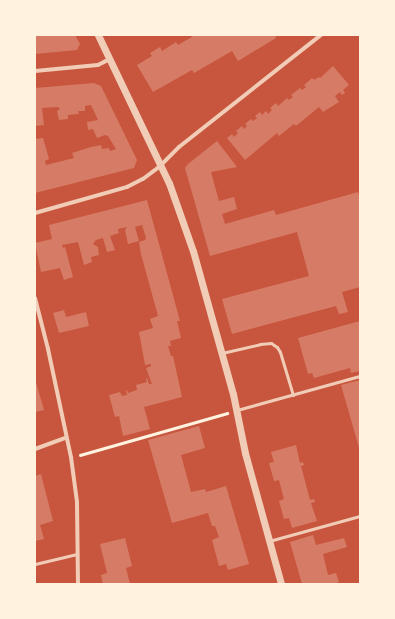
<!DOCTYPE html>
<html>
<head>
<meta charset="utf-8">
<style>
	body { margin:0 }
	#map { position:relative; width:395px; height:619px; overflow:hidden; background:#c8553d; font-family:Figtree,sans-serif }
	div>[style] { position:absolute }
	.building>* { inset:0; background:#d67c66 }
	.path>* { height:2.5px; margin:-1.25px; padding:0 1.25px; transform-origin:1.25px; border-radius:1.25px; background:#fff3e0 }
	.service>* { height:3px; margin:-1.5px; padding:0 1.5px; transform-origin:1.5px; border-radius:1.5px; background:#f1ccb7 }
	.minor>* { height:4px; margin:-2px; padding:0 2px; transform-origin:2px; border-radius:2px; background:#f1ccb7 }
	.tertiary>* { height:7px; margin:-3.5px; padding:0 3.5px; transform-origin:3.5px; border-radius:3.5px; background:#f1ccb7 }
	span { translate:-50% -50%; white-space:nowrap; text-align:center; line-height:1.15; -webkit-text-stroke:3.5px #fff3e0; paint-order:stroke }
	.frame { position:absolute; inset:0; border:36px solid #fff3e0; pointer-events:none }
</style>
</head>
<body>
<div id="map">
	<div class="building">
		<div style="clip-path:polygon(35px 35px,75px 35px,80px 44px,77px 50px,35px 54px)"></div>
		<div style="clip-path:polygon(191px 35px,275px 35px,276px 38px,238px 61px,232px 51px,194px 73px,192px 70px,153px 92px,137px 65px,152px 56px,150px 53px,160px 47px,162px 51px,176px 42px,178px 45px,192px 37px)"></div>
		<div style="clip-path:polygon(333px 66px,349px 85px,343px 90px,345px 93px,342px 95px,340px 92px,335px 96px,339px 102px,323px 112px,319px 107px,296px 126px,294px 124px,279px 136px,277px 133px,245px 160px,227px 138px,232px 134px,234px 137px,238px 133px,236px 131px,242px 126px,244px 129px,247px 126px,245px 124px,251px 119px,253px 121px,257px 118px,255px 116px,260px 112px,262px 115px,266px 111px,268px 114px,272px 110px,270px 108px,276px 103px,278px 106px,287px 98px,289px 100px,293px 97px,291px 95px,300px 88px,302px 90px,306px 87px,304px 85px,312px 78px,314px 80px,319px 77px,320px 78px)"></div>
		<div style="clip-path:polygon(94px 83px,101px 86px,137px 160px,134px 168px,35px 193px,35px 139px,43px 138px,49px 159px,45px 161px,46px 165px,74px 158px,72px 153px,91px 147px,101px 145px,102px 149px,109px 148px,110px 151px,116px 149px,108px 136px,105px 135px,97px 138px,93px 129px,88px 130px,87px 122px,98px 120px,91px 105px,85px 106px,85px 111px,78px 111px,79px 114px,68px 115px,68px 119px,59px 120px,57px 111px,60px 109px,58px 107px,42px 108px,44px 125px,35px 126px,35px 88px)"></div>
		<div style="clip-path:polygon(217px 141px,237px 167px,211px 172px,219px 201px,234px 197px,237px 209px,222px 214px,225px 224px,274px 210px,276px 215px,358px 192px,360px 199px,360px 287px,342px 292px,348px 312px,339px 314px,336px 306px,232px 334px,222px 299px,309px 276px,297px 232px,210px 256px,185px 168px,188px 164px)"></div>
		<div style="clip-path:polygon(147px 200px,180px 321px,177px 321px,181px 338px,170px 341px,171px 346px,168px 346px,171px 356px,173px 356px,182px 397px,144px 407px,150px 429px,123px 436px,119px 416px,115px 417px,109px 395px,120px 392px,122px 396px,127px 395px,126px 391px,127px 390px,128px 393px,137px 390px,136px 385px,147px 382px,146px 379px,147px 378px,149px 384px,152px 384px,146px 368px,151px 366px,151px 364px,145px 365px,139px 332px,153px 328px,150px 319px,158px 316px,141px 254px,139px 242px,145px 240px,146px 238px,142px 225px,135px 227px,139px 241px,128px 244px,125px 230px,127px 227px,118px 229px,119px 233px,110px 236px,115px 250px,107px 252px,103px 238px,96px 240px,93px 244px,98px 247px,99px 255px,91px 257px,92px 262px,84px 265px,78px 242px,62px 245px,63px 248px,65px 247px,73px 277px,64px 280px,60px 268px,41px 272px,35px 243px,52px 239px,49px 225px)"></div>
		<div style="clip-path:polygon(64px 310px,66px 317px,86px 312px,89px 326px,59px 333px,53px 313px)"></div>
		<div style="clip-path:polygon(360px 321px,360px 371px,351px 373px,350px 368px,314px 378px,312px 373px,308px 374px,298px 338px)"></div>
		<div style="clip-path:polygon(35px 379px,44px 410px,35px 412px)"></div>
		<div style="clip-path:polygon(360px 380px,360px 451px,341px 385px)"></div>
		<div style="clip-path:polygon(199px 426px,205px 448px,181px 455px,191px 492px,205px 489px,206px 492px,226px 486px,249px 564px,228px 570px,226px 564px,219px 566px,212px 540px,219px 537px,215px 526px,212px 526px,208px 513px,172px 523px,148px 440px)"></div>
		<div style="clip-path:polygon(296px 445px,300px 463px,303px 462px,304px 465px,301px 466px,310px 500px,314px 499px,315px 502px,311px 503px,317px 521px,292px 528px,289px 518px,284px 519px,279px 501px,284px 499px,279px 480px,274px 481px,269px 463px,274px 462px,271px 452px)"></div>
		<div style="clip-path:polygon(41px 474px,53px 521px,40px 525px,44px 539px,35px 541px,35px 476px)"></div>
		<div style="clip-path:polygon(313px 535px,316px 545px,344px 538px,347px 547px,323px 554px,328px 575px,336px 573px,339px 582px,333px 584px,302px 584px,290px 542px)"></div>
		<div style="clip-path:polygon(125px 538px,132px 566px,126px 568px,130px 584px,103px 584px,101px 575px,107px 573px,100px 544px)"></div>
	</div>
	<div class="path">
		<div style="left:80px;top:455px;width:153px;rotate:-15.9deg"></div>
	</div>
	<div class="service">
		<div style="left:222px;top:353px;width:39px;rotate:-13deg"></div>
		<div style="left:260px;top:344px;width:11px;rotate:-5deg"></div>
		<div style="left:271px;top:343px;width:7px;rotate:34deg"></div>
		<div style="left:277px;top:347px;width:6px;rotate:59deg"></div>
		<div style="left:280px;top:352px;width:45px;rotate:73.2deg"></div>
		<div style="left:237px;top:410px;width:128px;rotate:-15.5deg"></div>
		<div style="left:269px;top:541px;width:94px;rotate:-15.4deg"></div>
		<div style="left:35px;top:564px;width:43px;rotate:-13.4deg"></div>
	</div>
	<div class="minor">
		<div style="left:35px;top:71px;width:63px;rotate:-5.4deg"></div>
		<div style="left:98px;top:65px;width:13px;rotate:-27deg"></div>
		<div style="left:35px;top:213px;width:96px;rotate:-15.8deg"></div>
		<div style="left:127px;top:187px;width:18px;rotate:-27deg"></div>
		<div style="left:143px;top:179px;width:21px;rotate:-37deg"></div>
		<div style="left:160px;top:166px;width:27px;rotate:-45deg"></div>
		<div style="left:179px;top:147px;width:181px;rotate:-38.3deg"></div>
		<div style="left:35px;top:298px;width:53px;rotate:75.7deg"></div>
		<div style="left:48px;top:349px;width:110px;rotate:78deg"></div>
		<div style="left:71px;top:457px;width:45px;rotate:82.4deg"></div>
		<div style="left:77px;top:502px;width:82px;rotate:89.3deg"></div>
		<div style="left:35px;top:449px;width:33px;rotate:-20deg"></div>
	</div>
	<div class="tertiary">
		<div style="left:98px;top:35px;width:164px;rotate:64.4deg"></div>
		<div style="left:169px;top:183px;width:72px;rotate:70.6deg"></div>
		<div style="left:193px;top:251px;width:148px;rotate:74.4deg"></div>
		<div style="left:233px;top:394px;width:60px;rotate:78.5deg"></div>
		<div style="left:245px;top:453px;width:136px;rotate:74.6deg"></div>
	</div>
	<div class="frame"></div>
</div>
</body>
</html>
